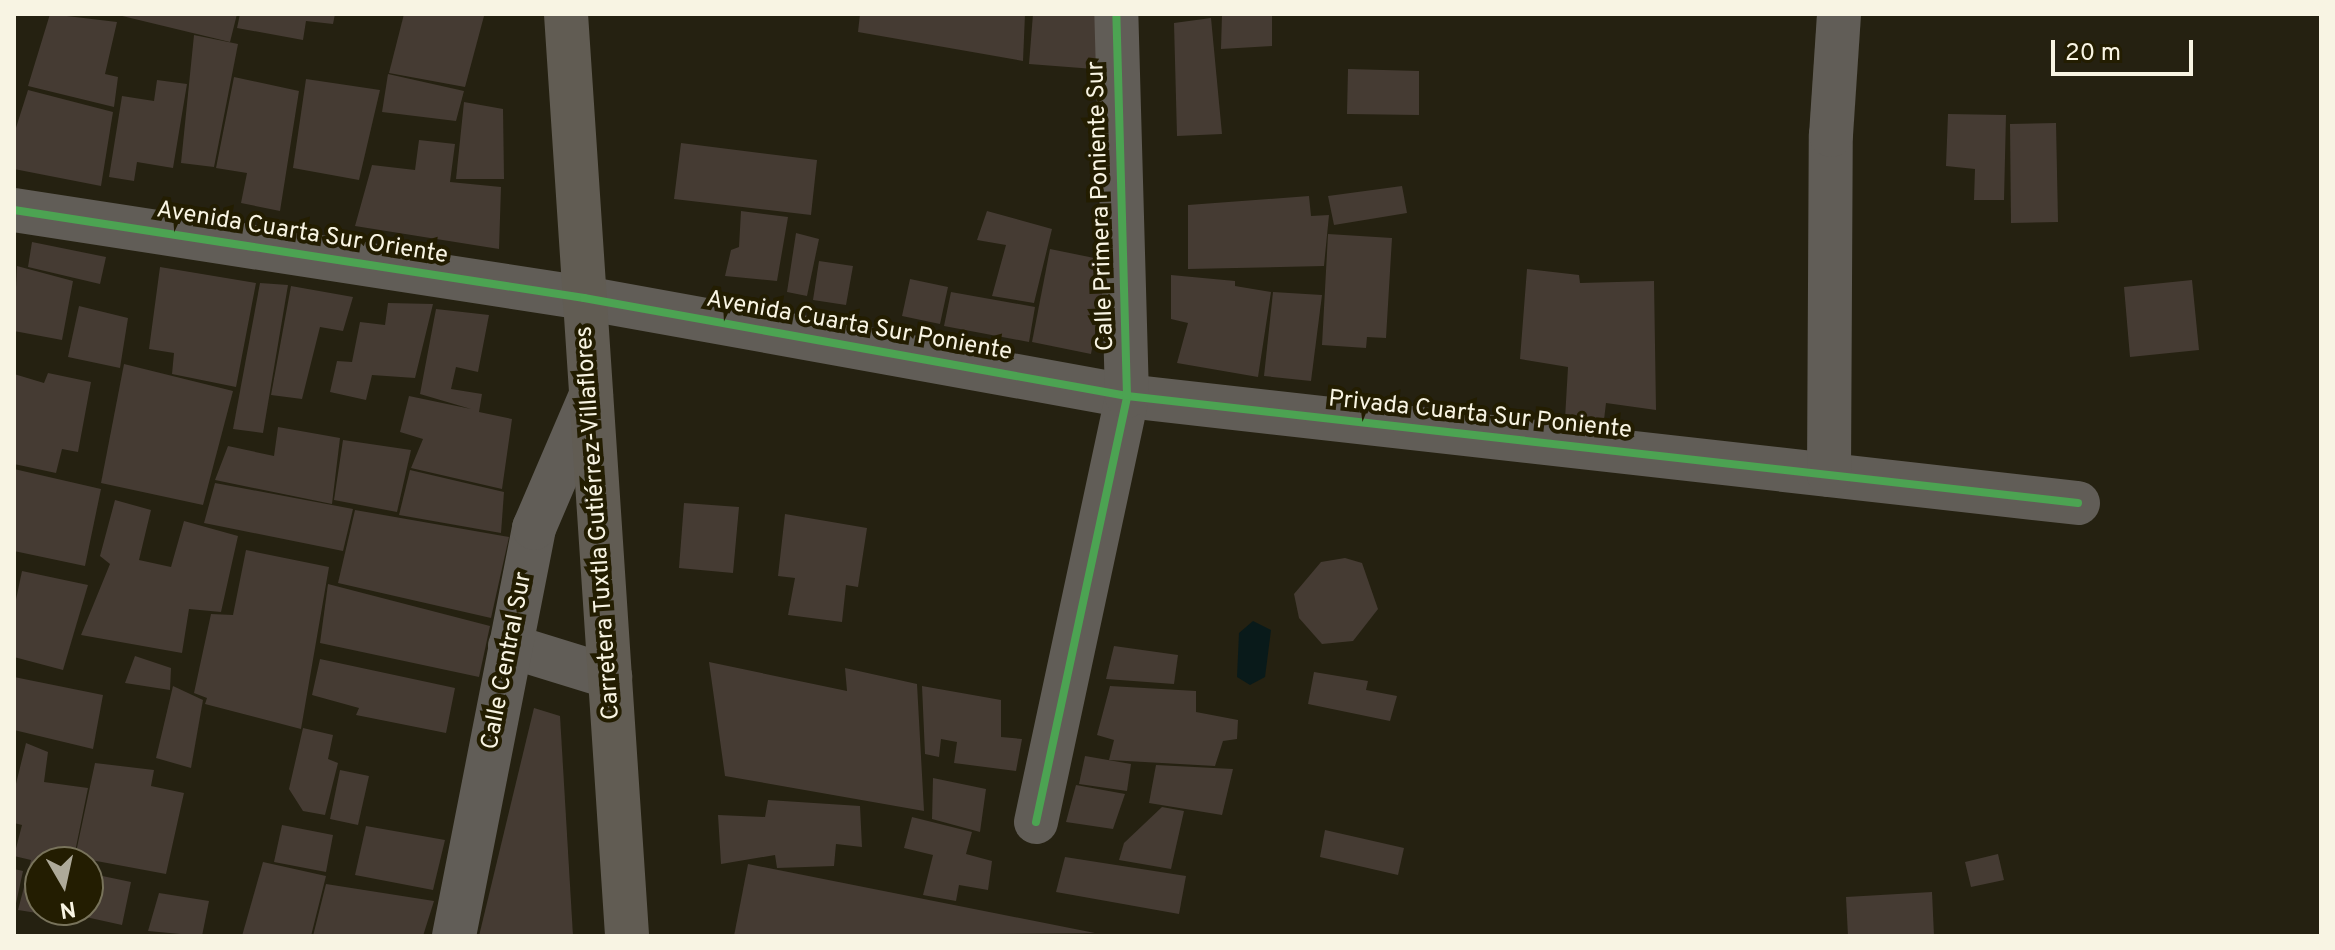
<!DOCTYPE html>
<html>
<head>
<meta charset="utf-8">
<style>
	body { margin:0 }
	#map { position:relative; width:2335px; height:950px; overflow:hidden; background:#252111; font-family:Overpass,sans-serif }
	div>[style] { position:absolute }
	.water>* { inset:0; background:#091a1a }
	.building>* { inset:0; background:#453b33 }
	.street>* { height:44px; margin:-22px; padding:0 22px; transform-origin:22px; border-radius:22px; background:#615d57 }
	.primary>* { height:44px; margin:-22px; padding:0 22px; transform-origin:22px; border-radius:22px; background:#615c53 }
	.cycleway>* { height:8px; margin:-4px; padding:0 4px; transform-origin:4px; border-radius:4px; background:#4ca352 }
	span { translate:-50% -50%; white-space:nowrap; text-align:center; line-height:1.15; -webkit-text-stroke:8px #231d01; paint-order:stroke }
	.street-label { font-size:24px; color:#f8f4e3 }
	.frame { position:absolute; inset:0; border:16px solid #f8f4e3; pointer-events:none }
	.north { position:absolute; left:24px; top:846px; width:80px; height:80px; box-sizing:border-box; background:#231d01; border:2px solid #78735b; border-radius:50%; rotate:171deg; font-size:22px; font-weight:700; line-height:32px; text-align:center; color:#f8f4e3 }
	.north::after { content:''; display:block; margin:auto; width:28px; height:36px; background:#aeaa9a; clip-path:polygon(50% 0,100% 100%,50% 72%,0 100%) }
	.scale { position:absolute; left:2051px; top:40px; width:142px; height:36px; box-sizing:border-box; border:4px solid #f8f4e3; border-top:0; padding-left:10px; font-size:24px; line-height:28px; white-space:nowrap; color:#f8f4e3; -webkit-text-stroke:6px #231d01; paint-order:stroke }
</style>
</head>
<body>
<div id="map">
	<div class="water">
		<div style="clip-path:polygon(1253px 621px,1271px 630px,1265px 677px,1250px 685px,1237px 677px,1239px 633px)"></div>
	</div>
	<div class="building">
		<div style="clip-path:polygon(50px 14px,117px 22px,105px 74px,118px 77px,114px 107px,28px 86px)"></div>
		<div style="clip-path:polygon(114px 14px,237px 14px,230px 42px)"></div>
		<div style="clip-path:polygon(240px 14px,335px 14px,333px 24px,306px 21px,303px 40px,237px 28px)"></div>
		<div style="clip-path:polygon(404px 14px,484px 16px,465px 87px,389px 73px)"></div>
		<div style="clip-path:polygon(860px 14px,1025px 14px,1023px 61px,858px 32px)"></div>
		<div style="clip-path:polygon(1033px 14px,1102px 14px,1107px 70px,1029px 64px)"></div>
		<div style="clip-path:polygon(1222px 14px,1272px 14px,1272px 46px,1221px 49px)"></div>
		<div style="clip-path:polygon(1211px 18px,1222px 134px,1177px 136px,1174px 23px)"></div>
		<div style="clip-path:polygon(194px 35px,238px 44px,214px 167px,181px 163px)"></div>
		<div style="clip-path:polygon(1348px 69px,1419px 71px,1419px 115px,1347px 114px)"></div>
		<div style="clip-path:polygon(388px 74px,464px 91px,456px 121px,382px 112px)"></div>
		<div style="clip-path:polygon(234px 77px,299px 91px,280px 211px,241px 203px,247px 173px,216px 168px)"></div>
		<div style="clip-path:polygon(306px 79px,380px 90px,359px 180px,293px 168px)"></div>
		<div style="clip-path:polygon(157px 80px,187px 84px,173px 168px,137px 162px,134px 181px,109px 177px,122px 96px,154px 101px)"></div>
		<div style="clip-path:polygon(28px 90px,113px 112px,101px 186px,14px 169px,14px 134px)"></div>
		<div style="clip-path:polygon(464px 102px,503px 109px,504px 179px,456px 179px)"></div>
		<div style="clip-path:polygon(1948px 114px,2006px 115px,2004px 200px,1974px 200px,1975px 169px,1946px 166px)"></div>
		<div style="clip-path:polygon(2056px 123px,2058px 222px,2011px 223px,2010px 124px)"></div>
		<div style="clip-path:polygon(419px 140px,455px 144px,450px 182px,501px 187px,499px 249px,355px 226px,372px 165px,415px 170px)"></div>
		<div style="clip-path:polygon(681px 143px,817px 160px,811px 215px,674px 199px)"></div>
		<div style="clip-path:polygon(1402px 186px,1407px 213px,1334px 225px,1328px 196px)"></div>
		<div style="clip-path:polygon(1309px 196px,1311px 216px,1329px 215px,1324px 266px,1188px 269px,1188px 205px)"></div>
		<div style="clip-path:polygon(741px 211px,788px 217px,777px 281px,725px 276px,731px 250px,739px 247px)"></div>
		<div style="clip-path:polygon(987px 211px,1052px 229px,1034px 303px,992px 296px,1006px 245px,977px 240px)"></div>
		<div style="clip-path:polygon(796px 233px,819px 239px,807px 296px,787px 292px)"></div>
		<div style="clip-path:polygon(1328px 234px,1392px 238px,1386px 338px,1367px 337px,1366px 348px,1322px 345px)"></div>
		<div style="clip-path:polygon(32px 242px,106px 257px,100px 284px,28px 267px)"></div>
		<div style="clip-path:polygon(1050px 249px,1109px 261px,1091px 354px,1032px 342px)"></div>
		<div style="clip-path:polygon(819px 261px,853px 266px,846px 305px,813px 300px)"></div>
		<div style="clip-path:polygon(17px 266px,73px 281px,62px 340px,14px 331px)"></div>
		<div style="clip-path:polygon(160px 267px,256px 283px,236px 387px,172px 374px,174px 353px,149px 349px)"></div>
		<div style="clip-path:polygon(1527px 269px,1579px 275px,1580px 283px,1654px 281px,1656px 410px,1606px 403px,1604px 420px,1565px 419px,1568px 367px,1520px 359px)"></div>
		<div style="clip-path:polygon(1171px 275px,1235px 281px,1235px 286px,1271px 292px,1258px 377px,1177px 363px,1188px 323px,1171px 319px)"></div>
		<div style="clip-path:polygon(910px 279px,948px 287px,940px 324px,902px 316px)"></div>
		<div style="clip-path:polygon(2192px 280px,2199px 350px,2130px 357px,2124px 287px)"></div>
		<div style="clip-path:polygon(260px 283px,288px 285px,263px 433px,233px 429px)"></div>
		<div style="clip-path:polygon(291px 286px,353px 297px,343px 331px,320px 327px,302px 399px,271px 395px)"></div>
		<div style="clip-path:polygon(951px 292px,1035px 307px,1029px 342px,944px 326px)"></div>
		<div style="clip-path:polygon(1273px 292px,1322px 295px,1311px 381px,1264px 376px)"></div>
		<div style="clip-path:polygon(388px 303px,433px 304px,415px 378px,372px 375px,366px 400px,330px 392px,337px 361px,352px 362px,360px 322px,385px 325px)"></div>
		<div style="clip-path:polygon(79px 306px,128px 318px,120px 368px,68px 357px)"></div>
		<div style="clip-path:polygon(436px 309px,489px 315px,478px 372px,456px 367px,451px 389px,482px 394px,479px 412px,512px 419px,502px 489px,411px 468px,423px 439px,400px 432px,409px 396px,471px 409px,420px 394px)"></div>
		<div style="clip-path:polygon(124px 364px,233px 391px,203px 505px,101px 483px)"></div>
		<div style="clip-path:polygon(48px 373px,91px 382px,78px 452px,62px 449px,56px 473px,14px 464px,14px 374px,44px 383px)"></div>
		<div style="clip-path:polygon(278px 427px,340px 438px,332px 504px,215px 480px,228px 446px,274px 456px)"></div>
		<div style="clip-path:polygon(343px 440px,411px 450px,397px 512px,334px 500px)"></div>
		<div style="clip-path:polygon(14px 469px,101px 489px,85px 566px,14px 551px)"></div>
		<div style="clip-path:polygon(410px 470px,504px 492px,501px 533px,399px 515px)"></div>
		<div style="clip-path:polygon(215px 483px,353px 509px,343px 551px,204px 523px)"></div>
		<div style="clip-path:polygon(115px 500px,151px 510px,139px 560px,171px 567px,184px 521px,238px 536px,221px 612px,189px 609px,182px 653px,81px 635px,110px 564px,100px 556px)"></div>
		<div style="clip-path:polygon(684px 503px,739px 507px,733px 573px,679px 568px)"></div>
		<div style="clip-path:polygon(355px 510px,509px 537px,491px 618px,338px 583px)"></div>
		<div style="clip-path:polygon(785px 514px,867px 528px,858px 587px,846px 585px,842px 622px,788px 615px,795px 578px,778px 576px)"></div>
		<div style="clip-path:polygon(246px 550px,329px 567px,301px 729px,205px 704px,207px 698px,194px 693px,211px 614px,233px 615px)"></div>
		<div style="clip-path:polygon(1345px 558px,1362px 563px,1378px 609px,1353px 641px,1322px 644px,1299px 618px,1294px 594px,1321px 562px)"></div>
		<div style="clip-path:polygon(22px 571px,88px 585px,63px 670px,14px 657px,14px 609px)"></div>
		<div style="clip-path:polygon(328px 584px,490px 626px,479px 677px,320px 643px)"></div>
		<div style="clip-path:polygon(1114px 646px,1178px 655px,1174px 684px,1106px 679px)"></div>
		<div style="clip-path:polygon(135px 656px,171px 668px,170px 690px,125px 683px)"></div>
		<div style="clip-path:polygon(320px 659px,455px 688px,446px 733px,356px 715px,359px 708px,312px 695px)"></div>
		<div style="clip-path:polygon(709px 662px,847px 691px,845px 668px,917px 684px,924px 811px,725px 776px)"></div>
		<div style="clip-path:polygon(1314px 672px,1368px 681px,1366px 690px,1397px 696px,1390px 721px,1308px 704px)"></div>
		<div style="clip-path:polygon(14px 677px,103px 695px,93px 749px,14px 730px)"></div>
		<div style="clip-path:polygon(173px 686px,203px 700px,191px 768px,156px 758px)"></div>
		<div style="clip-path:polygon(922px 686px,1001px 700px,1001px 737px,1022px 739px,1016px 771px,954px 763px,957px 742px,941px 739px,939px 757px,925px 754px)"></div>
		<div style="clip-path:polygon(1110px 686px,1196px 691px,1196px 712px,1238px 720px,1237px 739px,1223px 741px,1215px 766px,1109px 760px,1114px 740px,1097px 735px)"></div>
		<div style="clip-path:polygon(534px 708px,560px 716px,573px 936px,479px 936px)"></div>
		<div style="clip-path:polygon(303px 728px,333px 735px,328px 759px,338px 763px,325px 815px,303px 811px,289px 789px)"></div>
		<div style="clip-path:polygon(26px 743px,48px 752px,44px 782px,88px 788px,73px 862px,40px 862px,40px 910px,88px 910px,88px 873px,131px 882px,122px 925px,63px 912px,62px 917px,18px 910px,31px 860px,14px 856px,22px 825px,14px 823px,14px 792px)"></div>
		<div style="clip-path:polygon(1085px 756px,1131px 764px,1127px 791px,1079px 784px)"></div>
		<div style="clip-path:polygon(95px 763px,154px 770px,151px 786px,184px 793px,166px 874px,75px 857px)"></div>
		<div style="clip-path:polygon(1156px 765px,1233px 769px,1222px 815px,1149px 803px)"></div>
		<div style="clip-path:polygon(340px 770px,369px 776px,358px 825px,330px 819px)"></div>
		<div style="clip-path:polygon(933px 778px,986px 789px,980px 832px,932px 819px)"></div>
		<div style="clip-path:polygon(1076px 785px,1125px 794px,1113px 829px,1066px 822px)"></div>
		<div style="clip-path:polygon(768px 800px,860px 806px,862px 847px,836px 844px,834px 866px,777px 868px,775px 855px,721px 864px,718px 815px,765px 817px)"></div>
		<div style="clip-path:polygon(1162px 807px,1184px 811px,1171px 869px,1119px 860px,1124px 843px)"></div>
		<div style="clip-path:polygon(912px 817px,972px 832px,966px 854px,992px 861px,988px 890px,959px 885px,956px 901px,923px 895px,933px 855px,904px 848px)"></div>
		<div style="clip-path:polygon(282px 825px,333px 835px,326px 872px,274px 862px)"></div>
		<div style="clip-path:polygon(366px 826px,445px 840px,433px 890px,355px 875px)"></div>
		<div style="clip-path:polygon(1325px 830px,1404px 848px,1398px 875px,1320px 857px)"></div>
		<div style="clip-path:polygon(1998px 854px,2004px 880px,1971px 887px,1965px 862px)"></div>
		<div style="clip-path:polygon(1065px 857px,1186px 876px,1179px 914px,1056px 892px)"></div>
		<div style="clip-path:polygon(263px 862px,326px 876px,311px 936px,242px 936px)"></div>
		<div style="clip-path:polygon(748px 864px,1095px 933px,734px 936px)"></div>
		<div style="clip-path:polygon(14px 869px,23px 871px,15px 908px,14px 908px)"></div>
		<div style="clip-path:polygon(326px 884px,434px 901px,423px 936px,313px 936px)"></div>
		<div style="clip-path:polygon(1932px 892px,1934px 936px,1848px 936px,1846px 897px)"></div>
		<div style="clip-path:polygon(159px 893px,209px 901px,202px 936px,148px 931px)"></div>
	</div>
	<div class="street">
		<div style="left:14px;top:210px;width:577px;rotate:8.78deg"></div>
		<div style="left:584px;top:298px;width:552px;rotate:10.23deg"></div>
		<div style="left:1127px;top:396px;width:957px;rotate:6.42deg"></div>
		<div style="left:1829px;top:475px;width:340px;rotate:-89.7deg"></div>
		<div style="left:1831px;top:135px;width:121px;rotate:-86.2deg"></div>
		<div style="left:510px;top:646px;width:105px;rotate:17.2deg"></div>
		<div style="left:1036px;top:822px;width:436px;rotate:-77.9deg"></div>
		<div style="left:1127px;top:396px;width:382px;rotate:-91.6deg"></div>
		<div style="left:454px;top:936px;width:416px;rotate:-78.9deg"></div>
		<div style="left:534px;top:528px;width:145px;rotate:-66.8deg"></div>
	</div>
	<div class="primary">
		<div style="left:566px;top:14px;width:924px;rotate:86.21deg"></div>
	</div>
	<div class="cycleway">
		<div style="left:14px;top:210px;width:577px;rotate:8.78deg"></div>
		<div style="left:584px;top:298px;width:552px;rotate:10.23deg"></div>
		<div style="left:1127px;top:396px;width:957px;rotate:6.42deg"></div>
		<div style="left:1036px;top:822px;width:436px;rotate:-77.9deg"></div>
		<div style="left:1127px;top:396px;width:382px;rotate:-91.6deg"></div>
	</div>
	<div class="street-label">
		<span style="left:1102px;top:206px;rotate:-92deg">Calle Primera Poniente Sur</span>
		<span style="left:302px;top:234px;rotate:9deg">Avenida Cuarta Sur Oriente</span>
		<span style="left:859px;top:327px;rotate:10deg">Avenida Cuarta Sur Poniente</span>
		<span style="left:1480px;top:416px;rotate:6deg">Privada Cuarta Sur Poniente</span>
		<span style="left:599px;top:523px;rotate:-94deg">Carretera Tuxtla Gutiérrez-Villaflores</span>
		<span style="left:508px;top:661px;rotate:-79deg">Calle Central Sur</span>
	</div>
	<div class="frame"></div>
	<div class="north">N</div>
	<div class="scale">20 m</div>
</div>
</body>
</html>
